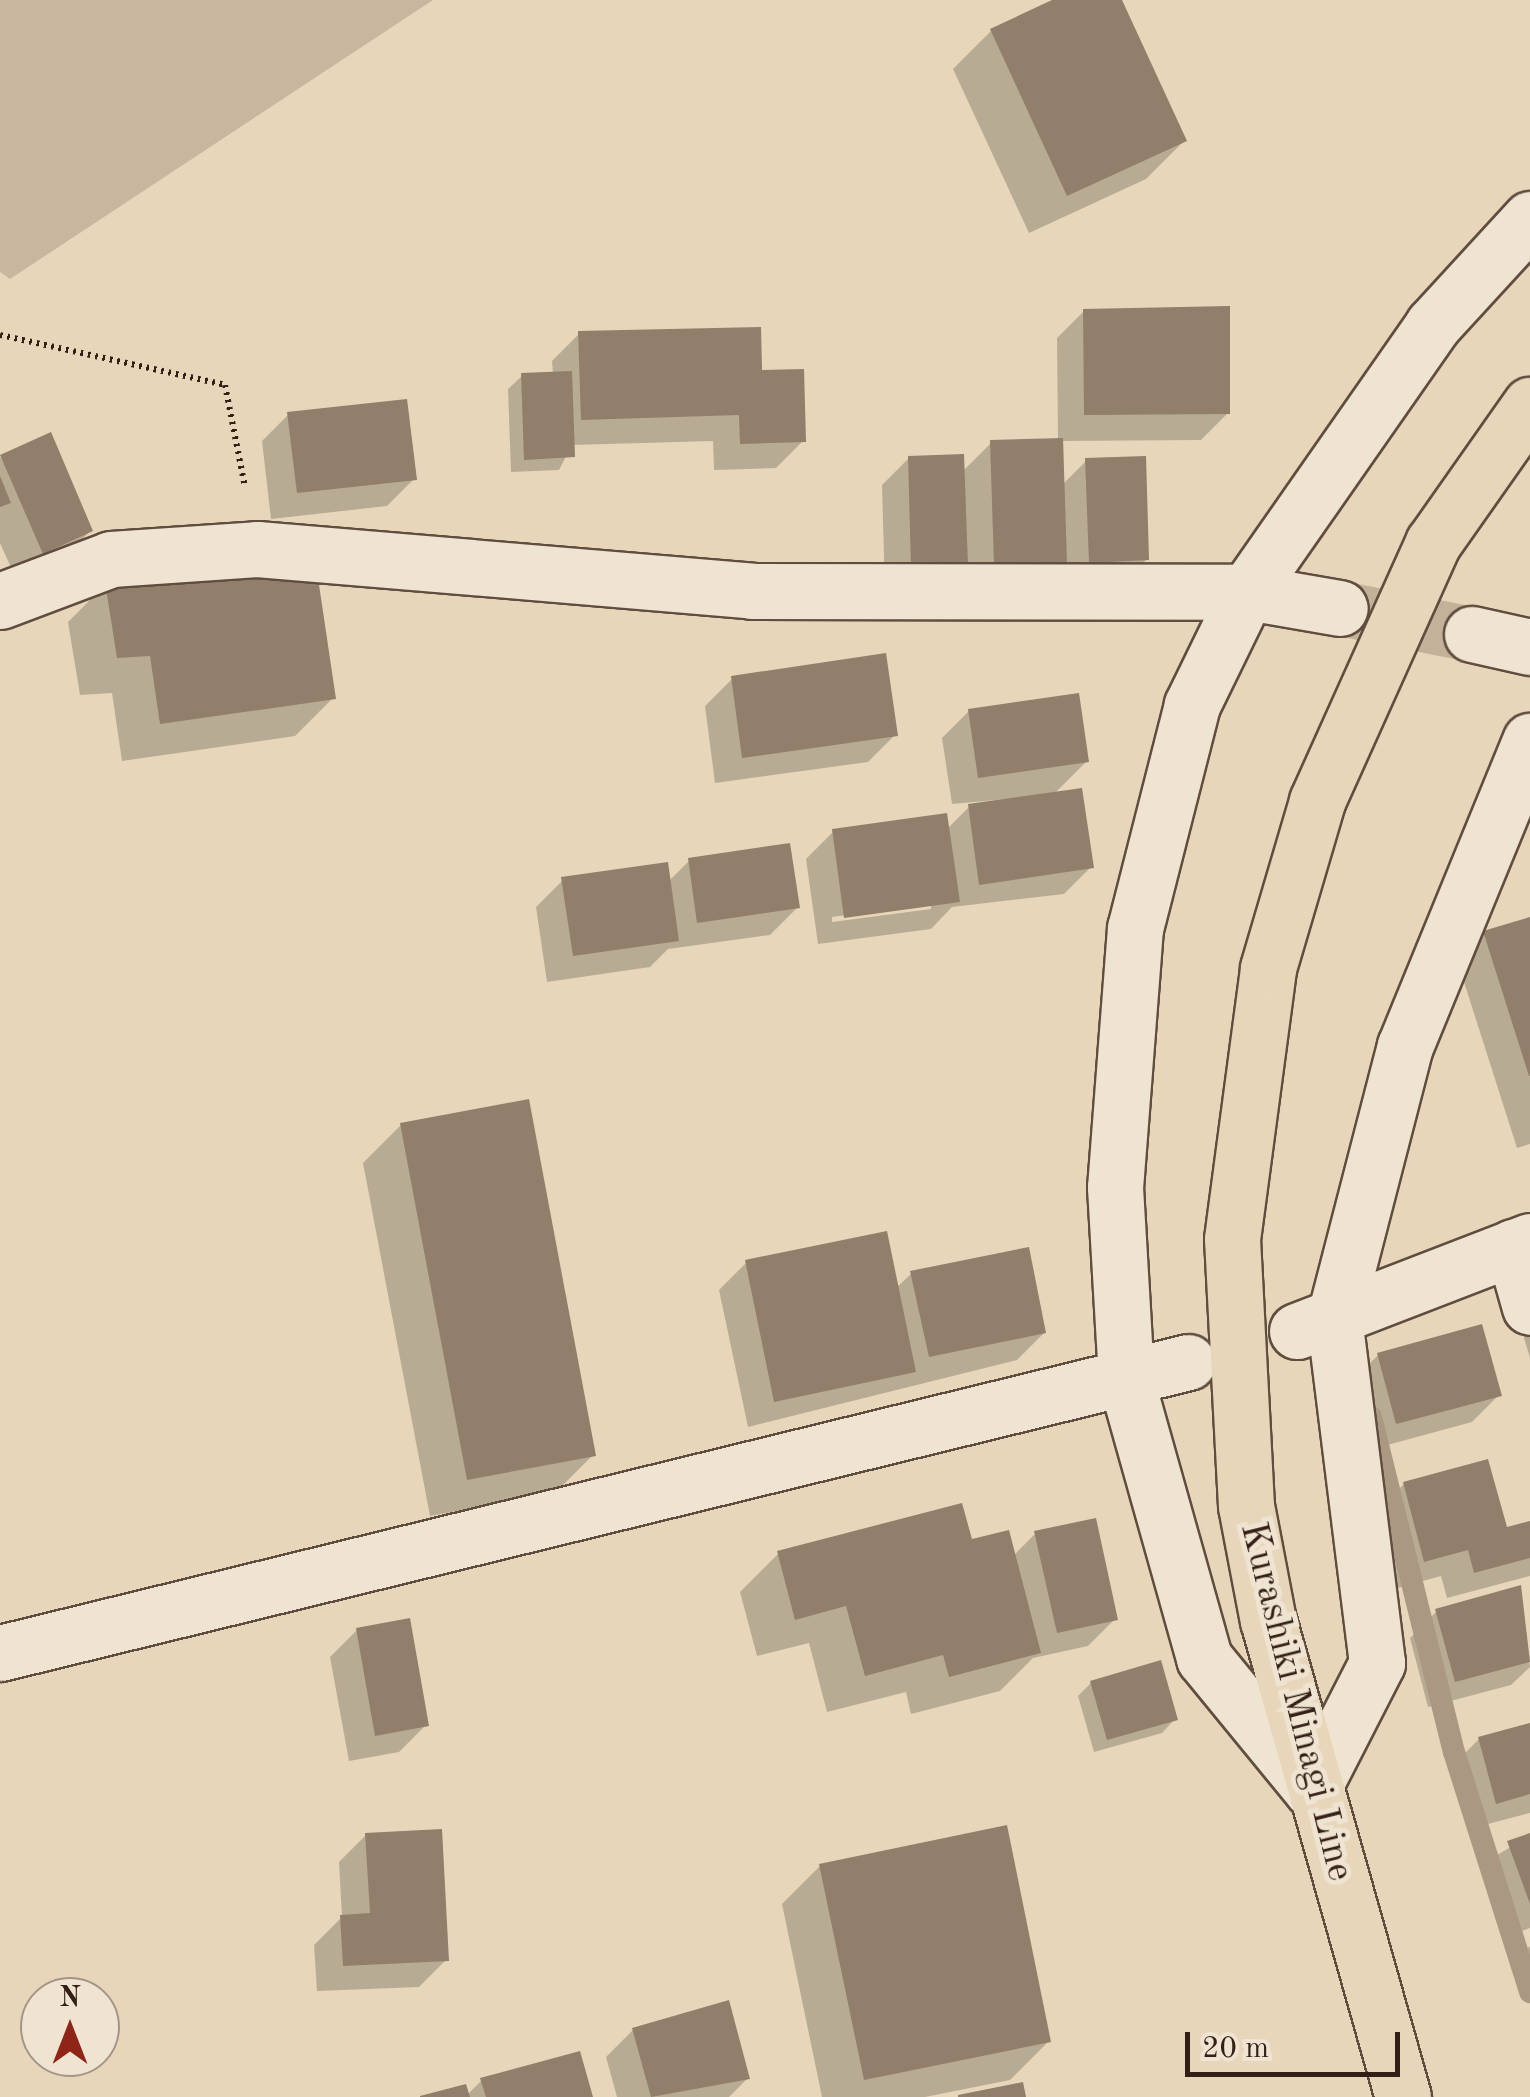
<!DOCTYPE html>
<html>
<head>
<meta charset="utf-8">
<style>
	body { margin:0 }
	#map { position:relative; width:1530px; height:2097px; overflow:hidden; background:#e7d6ba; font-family:"Old Standard TT",serif }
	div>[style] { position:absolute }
	.green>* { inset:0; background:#c8b79e }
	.shadow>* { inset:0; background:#0003 }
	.stream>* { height:22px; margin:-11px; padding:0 11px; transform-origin:11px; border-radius:11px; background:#aa9882 }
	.building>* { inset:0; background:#917e6b }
	.minor-tunnel>* { height:55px; margin-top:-27.5px; transform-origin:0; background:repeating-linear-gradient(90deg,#c3b199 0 55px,transparent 0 83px) }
	.path>* { height:6px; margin-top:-3px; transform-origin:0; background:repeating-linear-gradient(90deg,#331f16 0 2.5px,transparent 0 7.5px) }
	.roads { filter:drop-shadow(2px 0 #604d3f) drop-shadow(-2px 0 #604d3f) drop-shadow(0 2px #604d3f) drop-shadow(0 -2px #604d3f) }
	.minor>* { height:55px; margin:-27.5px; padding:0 27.5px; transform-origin:27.5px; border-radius:27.5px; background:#efe4d2 }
	.major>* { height:55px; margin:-27.5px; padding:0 27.5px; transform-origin:27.5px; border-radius:27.5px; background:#e7d6ba }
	span { translate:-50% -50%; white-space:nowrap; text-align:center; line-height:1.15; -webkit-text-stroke:10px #efe4d2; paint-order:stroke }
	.street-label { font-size:38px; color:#331f16 }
	.north { position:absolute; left:20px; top:1977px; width:100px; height:100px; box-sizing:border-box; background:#efe4d2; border:2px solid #a49587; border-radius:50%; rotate:0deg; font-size:28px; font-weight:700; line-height:40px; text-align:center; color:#331f16 }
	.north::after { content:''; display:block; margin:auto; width:35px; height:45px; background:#8f2418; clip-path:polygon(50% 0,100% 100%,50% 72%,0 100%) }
	.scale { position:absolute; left:1185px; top:2032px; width:215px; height:45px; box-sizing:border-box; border:5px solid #331f16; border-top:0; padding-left:12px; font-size:30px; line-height:35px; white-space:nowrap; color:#331f16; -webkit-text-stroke:8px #efe4d2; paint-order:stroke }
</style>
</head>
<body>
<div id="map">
	<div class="green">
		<div style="clip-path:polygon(0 0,433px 0,10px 279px,0 272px)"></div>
	</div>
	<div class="shadow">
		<div style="clip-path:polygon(1058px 0,1119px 0,1184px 141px,1146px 179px,1029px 233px,953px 69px,991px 31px)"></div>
		<div style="clip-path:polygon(1084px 311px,1228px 413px,1201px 440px,1061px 441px,1062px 485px,1086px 461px,1147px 559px,1120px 586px,885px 593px,882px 485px,909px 458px,962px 472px,991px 443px,1058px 441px,1057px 338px)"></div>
		<div style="clip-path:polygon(579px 334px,760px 372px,803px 441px,776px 468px,714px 470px,713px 441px,572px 445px,559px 470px,511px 472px,508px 389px,522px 376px,553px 374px,552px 361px)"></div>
		<div style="clip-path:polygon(289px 414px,414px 479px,387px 506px,271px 519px,262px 441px)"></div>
		<div style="clip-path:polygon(50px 435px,90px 531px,64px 558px,16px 579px,0 543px,0 458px)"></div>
		<div style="clip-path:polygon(106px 584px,333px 698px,295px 736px,122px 761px,112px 693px,80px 695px,68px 622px)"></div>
		<div style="clip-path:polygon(732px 679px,895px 735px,868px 762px,715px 783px,705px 706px)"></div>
		<div style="clip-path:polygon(evenodd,969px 711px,1086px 762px,1054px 794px,1091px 867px,1064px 894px,952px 907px,931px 929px,818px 944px,806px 859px,833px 832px,947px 829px,969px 807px,1050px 795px,952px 804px,942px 738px,969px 711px,931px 904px,931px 909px,832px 922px,832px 917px,931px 904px)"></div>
		<div style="clip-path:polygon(689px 861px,797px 908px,770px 935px,668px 949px,650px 967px,547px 982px,536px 907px,563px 880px,669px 881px)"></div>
		<div style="clip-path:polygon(1530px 919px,1530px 1144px,1517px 1148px,1457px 960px,1484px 933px)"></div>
		<div style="clip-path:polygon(401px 1125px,593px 1455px,555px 1493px,430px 1516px,363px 1163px)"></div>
		<div style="clip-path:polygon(746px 1263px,896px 1288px,911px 1274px,1044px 1333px,1017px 1360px,748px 1427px,719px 1290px)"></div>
		<div style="clip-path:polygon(1530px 1301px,1530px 1358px,1517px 1314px)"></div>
		<div style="clip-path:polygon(1378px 1355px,1499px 1395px,1472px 1422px,1369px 1450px,1351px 1382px)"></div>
		<div style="clip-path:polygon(1404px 1484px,1505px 1530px,1530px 1524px,1530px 1576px,1447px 1598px,1441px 1576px,1398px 1588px,1377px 1511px)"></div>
		<div style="clip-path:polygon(1036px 1533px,1115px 1619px,1088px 1646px,1033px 1658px,1000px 1691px,911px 1714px,906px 1692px,827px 1712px,809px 1643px,757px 1656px,740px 1592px,778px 1554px,1013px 1556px)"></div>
		<div style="clip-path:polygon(1520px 1588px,1530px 1667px,1511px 1685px,1428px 1707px,1410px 1638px,1437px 1611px)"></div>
		<div style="clip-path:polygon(357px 1630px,426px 1725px,399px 1752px,349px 1761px,330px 1657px)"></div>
		<div style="clip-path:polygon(1091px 1683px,1175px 1719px,1162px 1733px,1094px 1752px,1078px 1696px)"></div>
		<div style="clip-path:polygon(1530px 1725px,1530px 1813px,1469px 1829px,1452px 1766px,1479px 1739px)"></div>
		<div style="clip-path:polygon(366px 1835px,446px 1960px,419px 1987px,317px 1991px,314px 1945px,342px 1917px,339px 1862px)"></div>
		<div style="clip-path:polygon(1530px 1835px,1530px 1928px,1522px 1931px,1494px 1857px)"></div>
		<div style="clip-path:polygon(820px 1866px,1049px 2041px,1010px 2080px,925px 2097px,822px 2097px,782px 1904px)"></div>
		<div style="clip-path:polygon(1530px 1946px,1530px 1975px,1522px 1954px)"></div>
		<div style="clip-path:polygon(633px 2030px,748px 2078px,729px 2097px,617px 2097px,606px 2057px)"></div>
		<div style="clip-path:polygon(482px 2080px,590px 2097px,424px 2097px,467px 2095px)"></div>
	</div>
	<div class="stream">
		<div style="left:1371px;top:1417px;width:345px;rotate:76.1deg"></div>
		<div style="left:1454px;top:1752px;width:252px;rotate:72.4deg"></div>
	</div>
	<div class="building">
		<div style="clip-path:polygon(1052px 0,1122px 0,1187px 141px,1067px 196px,990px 29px)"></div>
		<div style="clip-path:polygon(1230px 306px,1230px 414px,1084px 415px,1083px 309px)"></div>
		<div style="clip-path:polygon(761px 327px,762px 370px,804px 369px,806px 442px,740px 444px,739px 415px,581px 420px,578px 331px)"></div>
		<div style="clip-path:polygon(572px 371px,575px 457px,524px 460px,521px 373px)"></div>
		<div style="clip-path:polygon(407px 399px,417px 480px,297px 493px,287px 412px)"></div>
		<div style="clip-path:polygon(51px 432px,93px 531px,43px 554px,0 455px)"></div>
		<div style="clip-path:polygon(1063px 438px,1067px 564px,994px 565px,990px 440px)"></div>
		<div style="clip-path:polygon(964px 454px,968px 566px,911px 567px,908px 456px)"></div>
		<div style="clip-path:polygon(1146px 456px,1149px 560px,1089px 563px,1085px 458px)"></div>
		<div style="clip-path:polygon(0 476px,11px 503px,0 507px)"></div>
		<div style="clip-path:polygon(318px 578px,336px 699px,160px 724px,150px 656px,117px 658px,105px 582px)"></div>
		<div style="clip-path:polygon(886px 653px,898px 736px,742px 758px,731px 676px)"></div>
		<div style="clip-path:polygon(1079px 693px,1089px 762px,978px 778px,968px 709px)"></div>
		<div style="clip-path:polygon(1082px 788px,1094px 868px,979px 885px,968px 804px)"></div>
		<div style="clip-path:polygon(947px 813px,960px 902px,844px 918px,832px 829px)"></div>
		<div style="clip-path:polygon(790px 843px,800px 908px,697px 923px,688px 858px)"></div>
		<div style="clip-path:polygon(668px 862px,679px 941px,573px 956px,561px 877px)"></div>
		<div style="clip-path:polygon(1530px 917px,1530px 1076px,1529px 1076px,1483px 931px)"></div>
		<div style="clip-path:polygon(529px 1099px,596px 1456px,467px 1480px,400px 1123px)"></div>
		<div style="clip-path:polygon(887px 1231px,916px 1372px,774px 1402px,745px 1260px)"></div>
		<div style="clip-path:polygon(1029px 1247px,1046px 1333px,929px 1357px,910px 1271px)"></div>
		<div style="clip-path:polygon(1482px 1324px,1502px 1396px,1396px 1424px,1377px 1353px)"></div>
		<div style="clip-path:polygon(1488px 1459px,1507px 1527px,1530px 1521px,1530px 1558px,1474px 1573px,1468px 1550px,1424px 1562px,1403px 1482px)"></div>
		<div style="clip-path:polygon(962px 1503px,972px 1539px,1009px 1530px,1041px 1653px,949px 1677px,943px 1655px,865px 1676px,846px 1606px,795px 1620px,777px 1551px)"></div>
		<div style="clip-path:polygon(1096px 1518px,1118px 1620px,1057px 1633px,1034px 1531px)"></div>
		<div style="clip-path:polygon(1521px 1585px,1530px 1662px,1455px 1682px,1435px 1609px)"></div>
		<div style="clip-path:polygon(410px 1618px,429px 1726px,375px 1736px,356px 1628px)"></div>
		<div style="clip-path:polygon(1161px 1660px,1178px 1720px,1107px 1740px,1090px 1681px)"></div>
		<div style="clip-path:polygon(1530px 1723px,1530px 1794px,1496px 1804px,1478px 1737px)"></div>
		<div style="clip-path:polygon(1007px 1825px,1051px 2042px,864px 2080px,819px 1864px)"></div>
		<div style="clip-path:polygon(442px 1829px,449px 1961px,343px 1966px,340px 1915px,370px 1913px,365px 1833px)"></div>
		<div style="clip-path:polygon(1530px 1833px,1530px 1904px,1507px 1841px)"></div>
		<div style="clip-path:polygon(729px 2000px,750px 2079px,651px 2097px,632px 2028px)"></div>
		<div style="clip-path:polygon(580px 2051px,593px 2097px,486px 2097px,480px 2078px)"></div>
		<div style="clip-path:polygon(1023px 2082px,1026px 2097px,958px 2097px,958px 2095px)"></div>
		<div style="clip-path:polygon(466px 2084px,470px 2097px,420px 2097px,420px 2096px)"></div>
	</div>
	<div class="minor-tunnel">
		<div style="left:1340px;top:608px;width:135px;rotate:11.1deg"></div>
	</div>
	<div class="path">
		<div style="left:0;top:335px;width:230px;rotate:12.5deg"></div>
		<div style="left:225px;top:385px;width:104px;rotate:78.9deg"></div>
	</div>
	<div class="roads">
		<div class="minor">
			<div style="left:1530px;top:219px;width:144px;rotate:132.5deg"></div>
			<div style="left:1433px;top:325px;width:325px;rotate:124.9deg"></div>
			<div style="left:1247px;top:592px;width:126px;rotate:116deg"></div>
			<div style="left:1192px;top:705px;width:230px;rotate:104.3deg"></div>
			<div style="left:1135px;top:928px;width:260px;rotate:94.4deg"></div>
			<div style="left:1115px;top:1187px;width:193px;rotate:86.7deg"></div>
			<div style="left:1126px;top:1380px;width:289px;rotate:74.3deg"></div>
			<div style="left:1204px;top:1658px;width:171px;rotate:50.7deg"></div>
			<div style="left:1312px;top:1790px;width:143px;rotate:-62.9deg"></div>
			<div style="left:1377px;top:1663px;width:346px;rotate:-97.1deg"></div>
			<div style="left:1334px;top:1320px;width:283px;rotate:-75.5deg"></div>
			<div style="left:1405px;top:1046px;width:330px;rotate:-67.7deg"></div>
			<div style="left:0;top:601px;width:119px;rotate:-20.7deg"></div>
			<div style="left:111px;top:559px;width:146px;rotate:-3.9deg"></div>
			<div style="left:257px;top:549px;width:497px;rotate:4.8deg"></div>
			<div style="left:752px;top:591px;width:495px;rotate:0.1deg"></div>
			<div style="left:1247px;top:592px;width:94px;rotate:9.8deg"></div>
			<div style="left:1472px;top:634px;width:59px;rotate:12.6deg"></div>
			<div style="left:1513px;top:1247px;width:62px;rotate:74.2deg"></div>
			<div style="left:1297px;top:1331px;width:250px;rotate:-21.1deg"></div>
			<div style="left:0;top:1653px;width:1223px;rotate:-13.76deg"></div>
		</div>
		<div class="major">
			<div style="left:1403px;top:2097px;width:495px;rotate:-105.8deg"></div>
			<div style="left:1268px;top:1621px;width:117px;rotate:-100.8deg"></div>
			<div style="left:1246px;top:1506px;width:267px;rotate:-93deg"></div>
			<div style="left:1232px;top:1239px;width:273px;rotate:-82.4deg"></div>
			<div style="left:1268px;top:968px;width:174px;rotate:-73.6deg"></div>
			<div style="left:1317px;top:801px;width:283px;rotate:-65.8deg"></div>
			<div style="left:1433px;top:543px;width:169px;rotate:-54.9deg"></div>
		</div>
	</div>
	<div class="street-label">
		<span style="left:1295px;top:1702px;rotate:76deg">Kurashiki Minagi Line</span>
	</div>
	<div class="north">N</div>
	<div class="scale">20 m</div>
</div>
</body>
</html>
